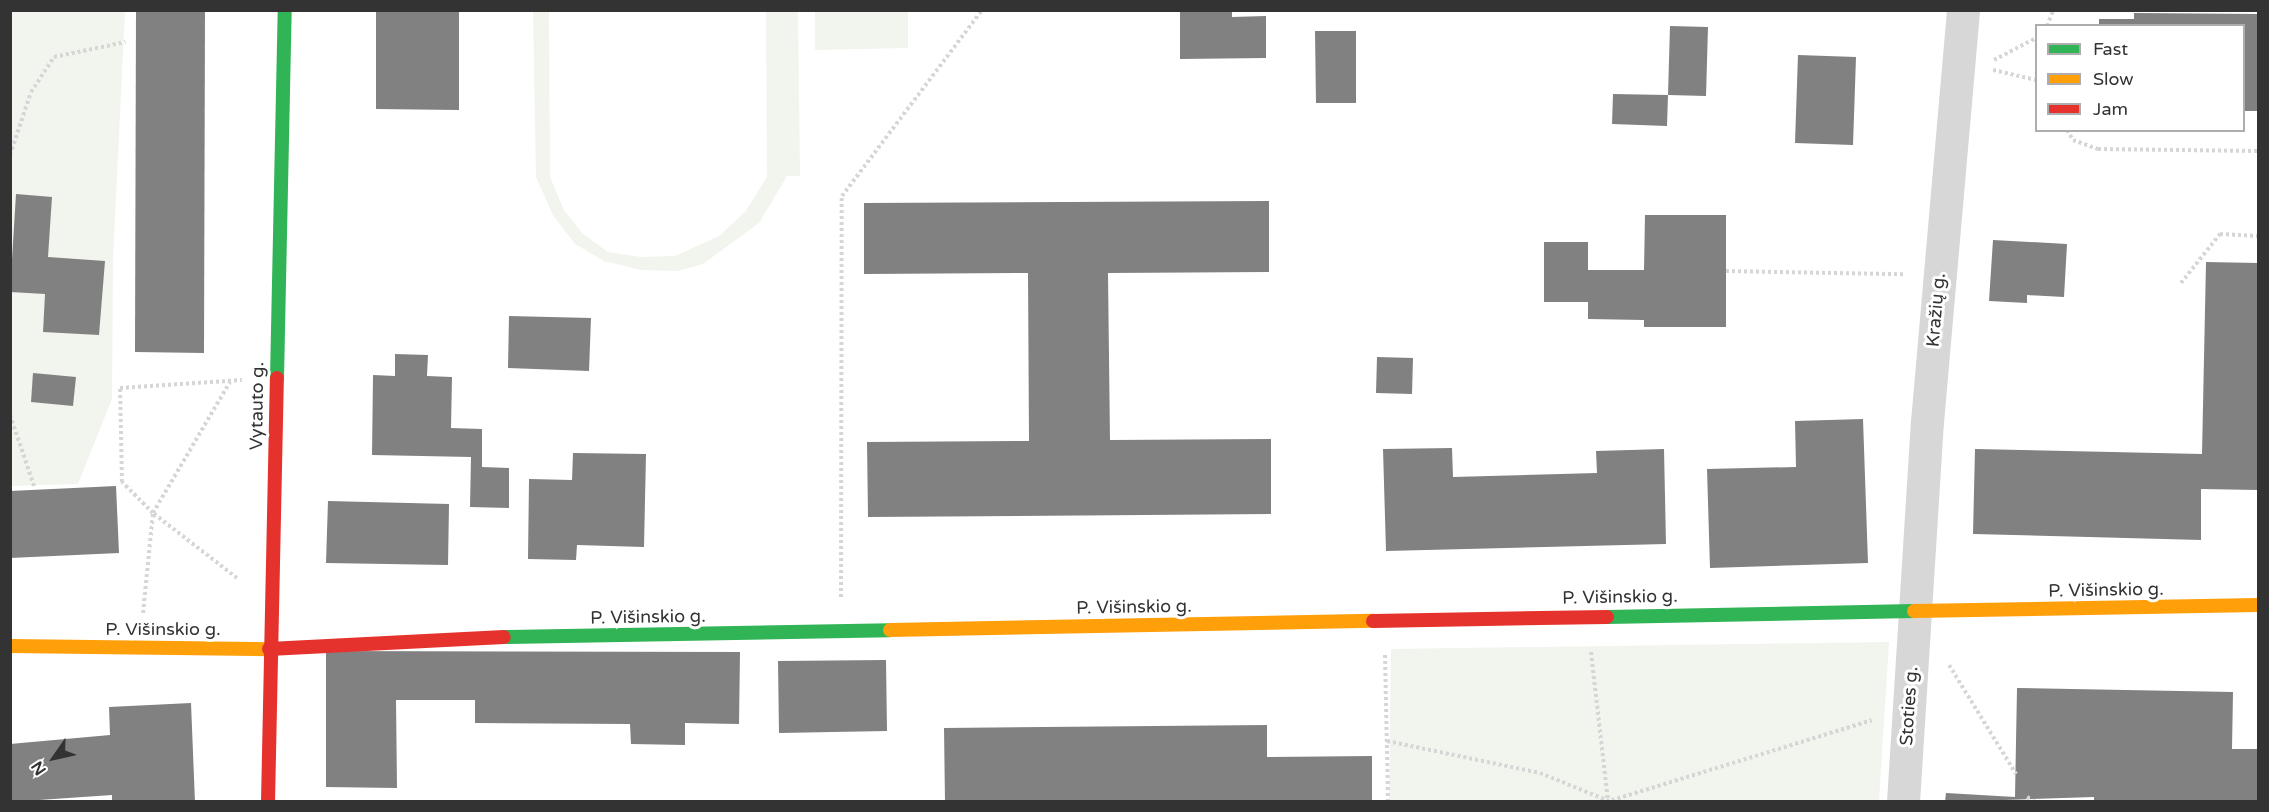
<!DOCTYPE html>
<html>
<head>
<meta charset="utf-8">
<style>
	body { margin:0 }
	#map { position:relative; width:2269px; height:812px; overflow:hidden; background:#fff; font-family:"Varela Round",sans-serif }
	div>[style] { position:absolute }
	.green>* { inset:0; background:#f1f5ed }
	.building>* { inset:0; background:#818181 }
	.path>* { height:4px; margin-top:-2px; transform-origin:0; background:repeating-linear-gradient(90deg,#d6d6d6 0 3px,transparent 0 6px) }
	.street>* { height:33px; margin:-16.5px; padding:0 16.5px; transform-origin:16.5px; border-radius:16.5px; background:#d7d7d7 }
	.fast>* { height:14px; margin:-7px; padding:0 7px; transform-origin:7px; border-radius:7px; background:#30b455 }
	.slow>* { height:14px; margin:-7px; padding:0 7px; transform-origin:7px; border-radius:7px; background:#ff9f0a }
	.jam>* { height:14px; margin:-7px; padding:0 7px; transform-origin:7px; border-radius:7px; background:#e5322d }
	span { translate:-50% -50%; white-space:nowrap; text-align:center; line-height:1.15; -webkit-text-stroke:6px #fff; paint-order:stroke }
	.street-label { font-size:18px; color:#333 }
	.frame { position:absolute; inset:0; border:12px solid #333; pointer-events:none }
	.legend { position:absolute; left:2035px; top:24px; width:210px; height:108px; box-sizing:border-box; background:#fff; border:2px solid #adadad; margin:0; padding:8px 10px; list-style:none; font-size:18px; color:#333 }
	.legend li { display:flex; align-items:center; gap:12px; height:30px }
	.legend b { width:30px; border:2px solid #adadad }
	.north { position:absolute; left:24px; top:728px; width:60px; height:60px; -webkit-text-stroke:4px #fff; paint-order:stroke; rotate:236deg; font-size:16px; font-weight:700; line-height:24px; text-align:center; color:#333 }
	.north::after { content:''; display:block; margin:auto; width:21px; height:27px; background:#333; clip-path:polygon(50% 0,100% 100%,50% 72%,0 100%) }
</style>
</head>
<body>
<div id="map">
	<div class="green">
		<div style="clip-path:polygon(10px 11px,125px 11px,113px 258px,112px 399px,78px 484px,11px 486px)"></div>
		<div style="clip-path:polygon(533px 11px,549px 11px,550px 177px,564px 210px,583px 234px,608px 252px,641px 257px,675px 256px,719px 236px,745px 212px,767px 177px,766px 11px,798px 11px,800px 176px,787px 176px,759px 223px,703px 264px,678px 271px,641px 270px,604px 261px,575px 244px,553px 215px,536px 177px)"></div>
		<div style="clip-path:polygon(815px 11px,908px 11px,908px 48px,815px 50px)"></div>
		<div style="clip-path:polygon(1889px 642px,1879px 801px,1389px 801px,1391px 649px)"></div>
	</div>
	<div class="building">
		<div style="clip-path:polygon(136px 10px,205px 10px,204px 353px,135px 352px)"></div>
		<div style="clip-path:polygon(376px 10px,459px 10px,459px 110px,376px 109px)"></div>
		<div style="clip-path:polygon(1180px 10px,1232px 10px,1232px 17px,1266px 16px,1266px 58px,1180px 59px)"></div>
		<div style="clip-path:polygon(2134px 13px,2258px 14px,2258px 111px,2244px 111px,2244px 26px,2099px 26px,2099px 19px,2134px 19px)"></div>
		<div style="clip-path:polygon(1670px 26px,1708px 27px,1706px 96px,1668px 95px)"></div>
		<div style="clip-path:polygon(1315px 31px,1356px 31px,1356px 103px,1316px 103px)"></div>
		<div style="clip-path:polygon(1798px 55px,1856px 57px,1853px 145px,1795px 143px)"></div>
		<div style="clip-path:polygon(1613px 94px,1668px 95px,1667px 126px,1612px 124px)"></div>
		<div style="clip-path:polygon(16px 194px,52px 197px,48px 257px,105px 261px,99px 335px,43px 332px,45px 294px,10px 292px)"></div>
		<div style="clip-path:polygon(1269px 201px,1269px 272px,1108px 273px,1110px 440px,1271px 439px,1271px 514px,868px 517px,867px 442px,1029px 441px,1028px 273px,864px 274px,864px 203px)"></div>
		<div style="clip-path:polygon(1645px 215px,1726px 215px,1726px 327px,1644px 327px,1644px 320px,1588px 319px,1588px 302px,1544px 302px,1544px 242px,1588px 242px,1588px 270px,1644px 270px)"></div>
		<div style="clip-path:polygon(1993px 240px,2067px 244px,2064px 297px,2027px 295px,2027px 303px,1989px 301px)"></div>
		<div style="clip-path:polygon(2206px 262px,2258px 263px,2258px 490px,2201px 489px,2201px 540px,1973px 534px,1975px 449px,2202px 454px)"></div>
		<div style="clip-path:polygon(509px 316px,591px 318px,589px 371px,508px 368px)"></div>
		<div style="clip-path:polygon(395px 354px,428px 355px,427px 376px,452px 377px,451px 428px,482px 429px,482px 467px,509px 468px,509px 508px,470px 507px,471px 457px,372px 455px,373px 375px,395px 376px)"></div>
		<div style="clip-path:polygon(1377px 357px,1413px 358px,1412px 394px,1376px 393px)"></div>
		<div style="clip-path:polygon(33px 373px,76px 377px,73px 406px,31px 402px)"></div>
		<div style="clip-path:polygon(1863px 419px,1868px 563px,1710px 568px,1707px 469px,1796px 467px,1795px 421px)"></div>
		<div style="clip-path:polygon(1452px 448px,1453px 477px,1597px 473px,1596px 451px,1664px 449px,1666px 544px,1386px 551px,1383px 449px)"></div>
		<div style="clip-path:polygon(573px 453px,646px 454px,644px 547px,577px 545px,576px 560px,528px 559px,529px 479px,572px 480px)"></div>
		<div style="clip-path:polygon(116px 486px,119px 553px,10px 558px,10px 491px)"></div>
		<div style="clip-path:polygon(328px 501px,449px 504px,448px 565px,326px 563px)"></div>
		<div style="clip-path:polygon(326px 651px,740px 652px,739px 724px,685px 723px,685px 745px,631px 744px,630px 724px,475px 723px,475px 700px,396px 700px,397px 788px,326px 787px)"></div>
		<div style="clip-path:polygon(886px 660px,887px 731px,779px 733px,778px 661px)"></div>
		<div style="clip-path:polygon(2017px 688px,2233px 692px,2232px 749px,2258px 749px,2258px 802px,2094px 802px,2094px 797px,1945px 802px,1946px 793px,2015px 797px)"></div>
		<div style="clip-path:polygon(191px 703px,195px 802px,112px 802px,112px 795px,10px 802px,10px 744px,110px 735px,109px 707px)"></div>
		<div style="clip-path:polygon(1267px 725px,1267px 757px,1372px 756px,1372px 802px,945px 802px,944px 728px)"></div>
	</div>
	<div class="path">
		<div style="left:2047px;top:26px;width:17px;rotate:-69deg"></div>
		<div style="left:1994px;top:60px;width:47px;rotate:-27.6deg"></div>
		<div style="left:1993px;top:70px;width:44px;rotate:13.1deg"></div>
		<div style="left:2067px;top:130px;width:12px;rotate:59deg"></div>
		<div style="left:2073px;top:140px;width:27px;rotate:20deg"></div>
		<div style="left:2098px;top:149px;width:160px;rotate:0.7deg"></div>
		<div style="left:10px;top:155px;width:66px;rotate:-71.6deg"></div>
		<div style="left:31px;top:92px;width:42px;rotate:-56.7deg"></div>
		<div style="left:54px;top:57px;width:73px;rotate:-11.9deg"></div>
		<div style="left:1726px;top:271px;width:180px;rotate:1deg"></div>
		<div style="left:2181px;top:283px;width:63px;rotate:-51.5deg"></div>
		<div style="left:2220px;top:234px;width:38px;rotate:3deg"></div>
		<div style="left:10px;top:415px;width:75px;rotate:71.3deg"></div>
		<div style="left:237px;top:578px;width:106px;rotate:-142.3deg"></div>
		<div style="left:153px;top:513px;width:44px;rotate:-135deg"></div>
		<div style="left:122px;top:482px;width:94px;rotate:-91.2deg"></div>
		<div style="left:120px;top:388px;width:122px;rotate:-3.8deg"></div>
		<div style="left:841px;top:597px;width:401px;rotate:-89.9deg"></div>
		<div style="left:842px;top:196px;width:233px;rotate:-53deg"></div>
		<div style="left:143px;top:613px;width:100px;rotate:-84.3deg"></div>
		<div style="left:153px;top:513px;width:152px;rotate:-59.6deg"></div>
		<div style="left:1591px;top:652px;width:150px;rotate:83.5deg"></div>
		<div style="left:1385px;top:655px;width:147px;rotate:88.8deg"></div>
		<div style="left:1949px;top:665px;width:128px;rotate:58.4deg"></div>
		<div style="left:1387px;top:741px;width:156px;rotate:11.8deg"></div>
		<div style="left:1540px;top:773px;width:74px;rotate:22.1deg"></div>
		<div style="left:2027px;top:797px;width:9px;rotate:32deg"></div>
		<div style="left:1606px;top:802px;width:278px;rotate:-17.1deg"></div>
	</div>
	<div class="street">
		<div style="left:1903px;top:802px;width:381px;rotate:-86.4deg"></div>
		<div style="left:1927px;top:422px;width:414px;rotate:-85deg"></div>
	</div>
	<div class="fast">
		<div style="left:277px;top:378px;width:368px;rotate:-88.8deg"></div>
		<div style="left:1607px;top:617px;width:307px;rotate:-1.1deg"></div>
		<div style="left:504px;top:637px;width:386px;rotate:-1deg"></div>
	</div>
	<div class="slow">
		<div style="left:1914px;top:611px;width:344px;rotate:-1deg"></div>
		<div style="left:890px;top:630px;width:483px;rotate:-1.1deg"></div>
		<div style="left:10px;top:646px;width:259px;rotate:0.7deg"></div>
	</div>
	<div class="jam">
		<div style="left:1373px;top:621px;width:234px;rotate:-1deg"></div>
		<div style="left:269px;top:649px;width:235px;rotate:-2.9deg"></div>
		<div style="left:268px;top:802px;width:424px;rotate:-88.8deg"></div>
	</div>
	<div class="street-label">
		<span style="left:1936px;top:310px;rotate:-85deg">Kražių g.</span>
		<span style="left:257px;top:406px;rotate:-89deg">Vytauto g.</span>
		<span style="left:2106px;top:590px;rotate:-1deg">P. Višinskio g.</span>
		<span style="left:1620px;top:597px;rotate:-1deg">P. Višinskio g.</span>
		<span style="left:1134px;top:607px;rotate:-1deg">P. Višinskio g.</span>
		<span style="left:648px;top:617px;rotate:-1deg">P. Višinskio g.</span>
		<span style="left:163px;top:629px">P. Višinskio g.</span>
		<span style="left:1909px;top:706px;rotate:-86deg">Stoties g.</span>
	</div>
	<div class="frame"></div>
	<ul class="legend">
	<li><b style="height:8px;background:#30b455"></b>Fast</li>
	<li><b style="height:8px;background:#ff9f0a"></b>Slow</li>
	<li><b style="height:8px;background:#e5322d"></b>Jam</li>
	</ul>
	<div class="north">N</div>
</div>
</body>
</html>
